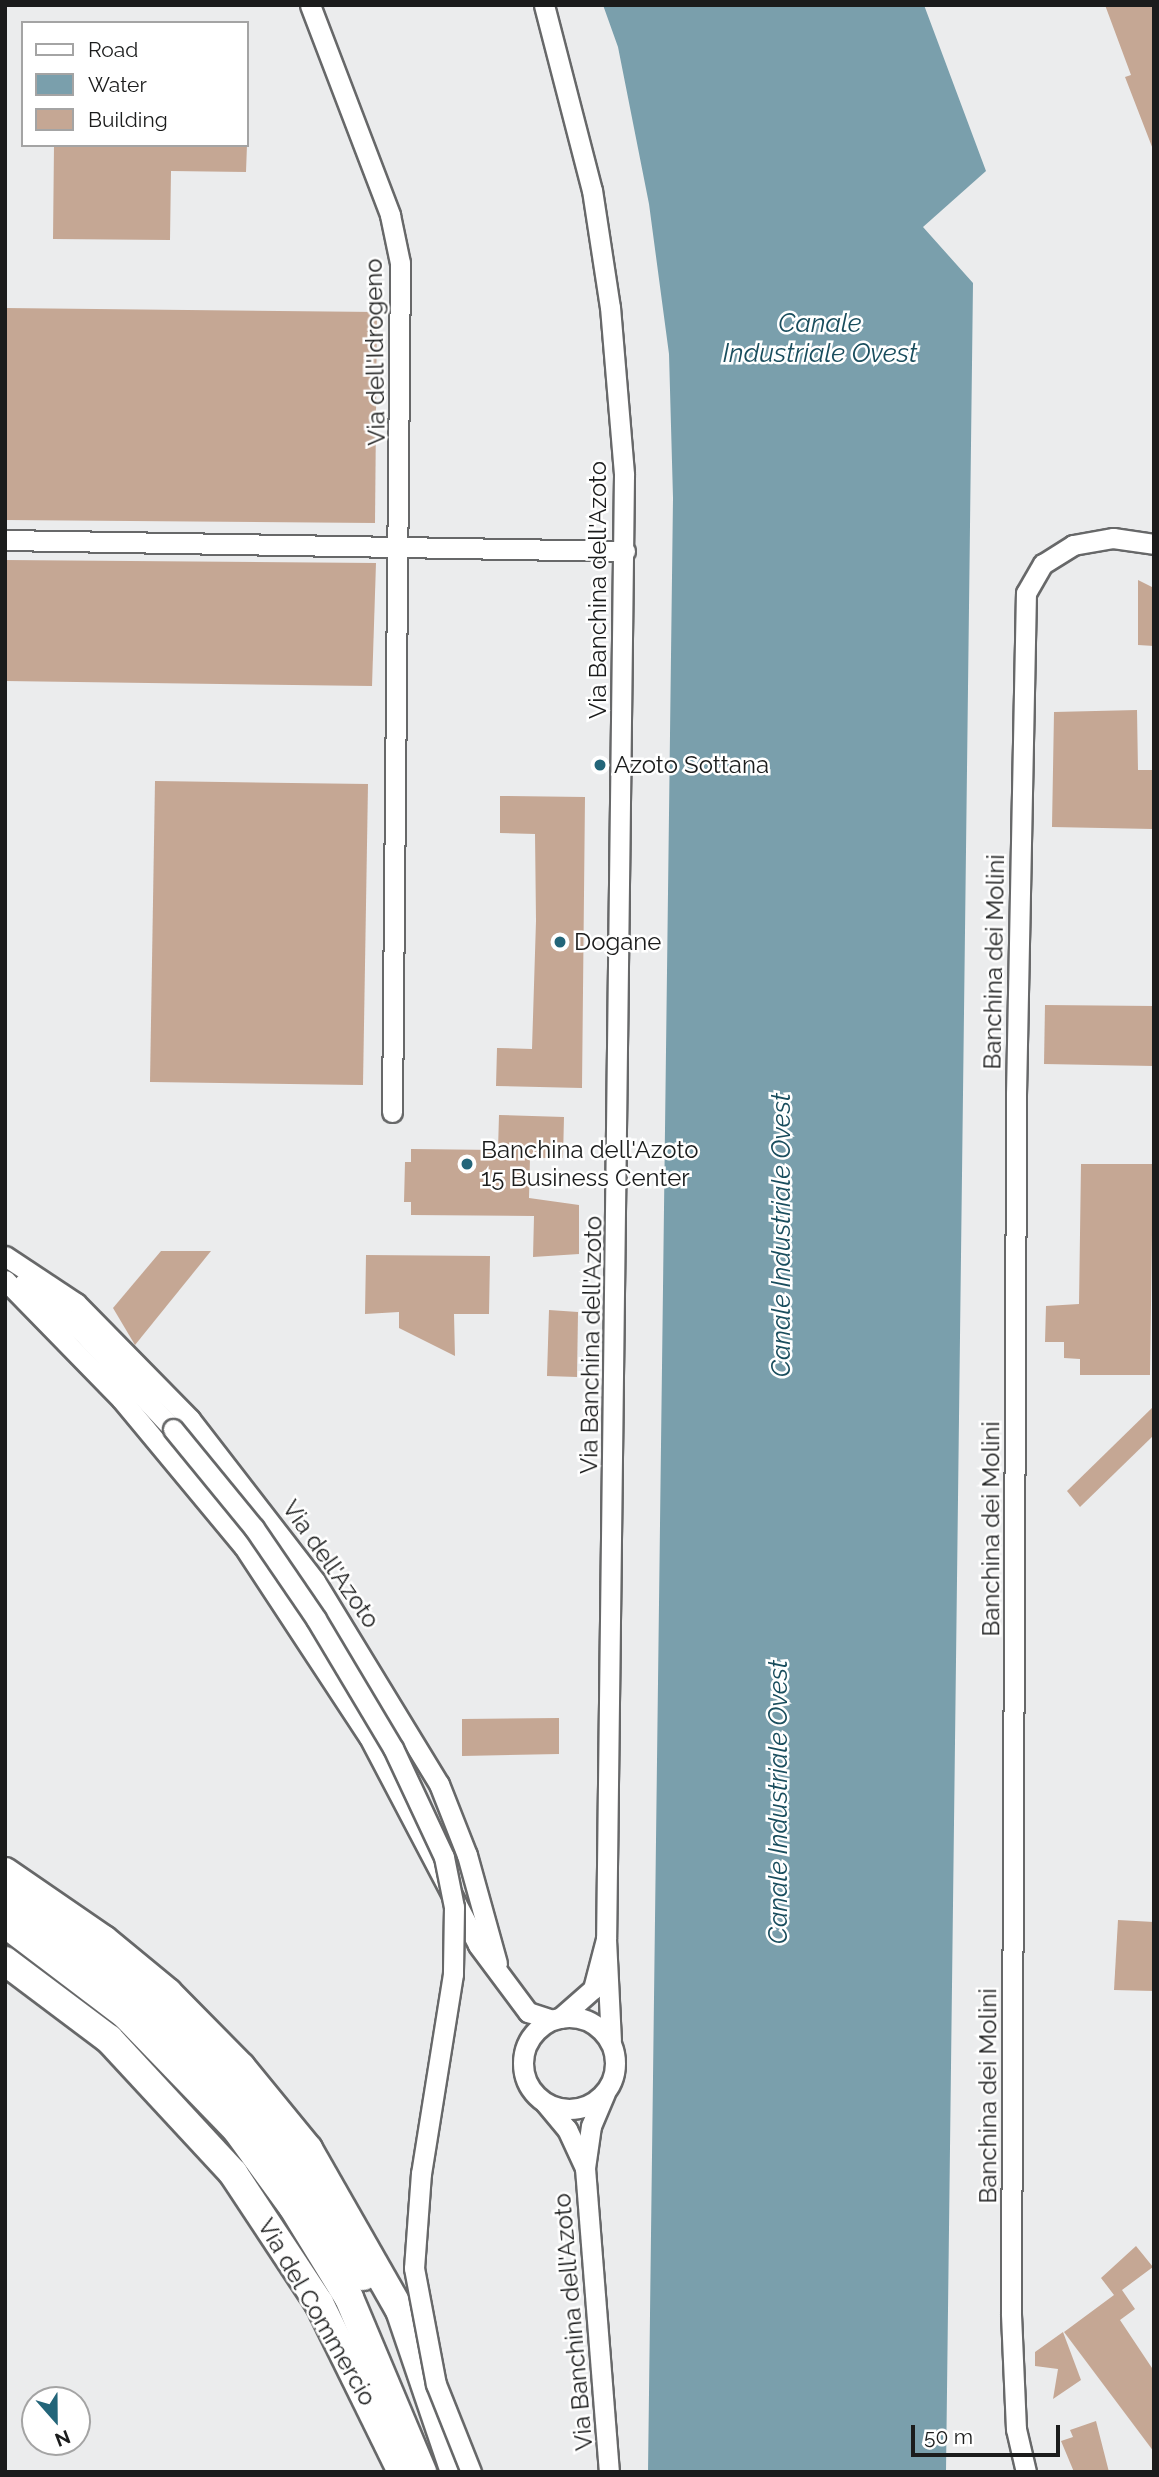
<!DOCTYPE html>
<html>
<head>
<meta charset="utf-8">
<style>
	body { margin:0 }
	#map { position:relative; width:1159px; height:2477px; overflow:hidden; background:#ebeced; font-family:Raleway,sans-serif }
	div>[style] { position:absolute }
	.water>* { inset:0; background:#7a9fac }
	.building>* { inset:0; background:#c5a794 }
	.roads { filter:drop-shadow(2px 0 #676869) drop-shadow(-2px 0 #676869) drop-shadow(0 2px #676869) drop-shadow(0 -2px #676869) }
	.street>* { height:19px; margin:-9.5px; padding:0 9.5px; transform-origin:9.5px; border-radius:9.5px; background:#fff }
	.street>.ring { margin:-9.5px; padding:0; box-sizing:content-box; background:none; border:19px solid #fff; border-radius:50% }
	.secondary>* { height:28px; margin:-14px; padding:0 14px; transform-origin:14px; border-radius:14px; background:#fff }
	.bridges { filter:drop-shadow(2px 0 #676869) drop-shadow(-2px 0 #676869) drop-shadow(0 2px #676869) drop-shadow(0 -2px #676869) }
	.street-bridge>* { height:19px; margin:-9.5px; padding:0 9.5px; transform-origin:9.5px; border-radius:9.5px; background:#fff }
	.dots>* { width:19px; height:19px; translate:-50% -50%; box-sizing:border-box; border:4px solid #fff; border-radius:50% }
	span { translate:-50% -50%; white-space:nowrap; text-align:center; line-height:1.15; -webkit-text-stroke:5px #fff; paint-order:stroke }
	.street-label { font-size:24px; color:#1b1c1c }
	.poi-label { font-size:24px; color:#1b1c1c }
	.left { translate:0 -50%; text-align:left }
	.water-label { font-size:26px; color:#194d5d; font-style:italic }
	.frame { position:absolute; inset:0; border:7px solid #1b1c1c; pointer-events:none }
	.legend { position:absolute; left:21px; top:21px; width:228px; height:126px; box-sizing:border-box; background:#fff; border:2px solid #a4a4a4; margin:0; padding:9px 12px; list-style:none; font-size:21px; color:#1b1c1c }
	.legend li { display:flex; align-items:center; gap:14px; height:35px }
	.legend b { width:35px; border:2px solid #a4a4a4 }
	.north { position:absolute; left:21px; top:2386px; width:70px; height:70px; box-sizing:border-box; background:#fff; border:2px solid #a4a4a4; border-radius:50%; rotate:159deg; font-size:19px; font-weight:700; line-height:28px; text-align:center; color:#1b1c1c }
	.north::after { content:''; display:block; margin:auto; width:24px; height:32px; background:#236579; clip-path:polygon(50% 0,100% 100%,50% 72%,0 100%) }
	.scale { position:absolute; left:911px; top:2425px; width:149px; height:32px; box-sizing:border-box; border:4px solid #1b1c1c; border-top:0; padding-left:9px; font-size:21px; line-height:24px; white-space:nowrap; color:#1b1c1c; -webkit-text-stroke:5px #fff; paint-order:stroke }
</style>
</head>
<body>
<div id="map">
	<div class="water">
		<div style="clip-path:polygon(603px 5px,924px 5px,986px 171px,923px 227px,973px 283px,946px 2472px,648px 2472px,673px 498px,669px 354px,649px 204px,618px 47px)"></div>
	</div>
	<div class="building">
		<div style="clip-path:polygon(1105px 5px,1154px 5px,1154px 152px,1125px 77px,1131px 75px)"></div>
		<div style="clip-path:polygon(54px 145px,247px 145px,246px 172px,171px 171px,170px 240px,53px 239px)"></div>
		<div style="clip-path:polygon(5px 308px,377px 312px,375px 523px,5px 520px)"></div>
		<div style="clip-path:polygon(5px 560px,376px 563px,372px 686px,5px 681px)"></div>
		<div style="clip-path:polygon(1138px 580px,1154px 588px,1154px 646px,1138px 645px)"></div>
		<div style="clip-path:polygon(1137px 710px,1138px 770px,1154px 770px,1153px 829px,1052px 827px,1054px 712px)"></div>
		<div style="clip-path:polygon(155px 781px,368px 784px,363px 1085px,150px 1082px)"></div>
		<div style="clip-path:polygon(500px 796px,585px 797px,582px 1088px,496px 1086px,497px 1048px,532px 1049px,536px 921px,535px 834px,500px 833px)"></div>
		<div style="clip-path:polygon(1045px 1005px,1154px 1006px,1154px 1066px,1044px 1064px)"></div>
		<div style="clip-path:polygon(499px 1115px,564px 1117px,563px 1158px,530px 1158px,529px 1198px,579px 1205px,579px 1254px,533px 1257px,534px 1216px,411px 1215px,411px 1202px,404px 1202px,405px 1162px,411px 1162px,411px 1149px,498px 1150px)"></div>
		<div style="clip-path:polygon(1081px 1164px,1153px 1164px,1150px 1375px,1080px 1375px,1080px 1359px,1064px 1358px,1064px 1342px,1045px 1342px,1046px 1306px,1079px 1304px)"></div>
		<div style="clip-path:polygon(161px 1251px,211px 1251px,135px 1345px,113px 1308px)"></div>
		<div style="clip-path:polygon(366px 1255px,490px 1256px,489px 1314px,454px 1314px,455px 1356px,399px 1328px,399px 1312px,365px 1314px)"></div>
		<div style="clip-path:polygon(549px 1310px,578px 1312px,577px 1377px,547px 1376px)"></div>
		<div style="clip-path:polygon(1154px 1406px,1154px 1435px,1080px 1507px,1067px 1491px)"></div>
		<div style="clip-path:polygon(559px 1718px,559px 1754px,462px 1756px,462px 1719px)"></div>
		<div style="clip-path:polygon(1118px 1920px,1154px 1922px,1154px 1991px,1114px 1990px)"></div>
		<div style="clip-path:polygon(1136px 2246px,1153px 2267px,1122px 2290px,1135px 2309px,1120px 2320px,1154px 2371px,1154px 2452px,1064px 2332px,1114px 2295px,1101px 2278px)"></div>
		<div style="clip-path:polygon(1063px 2332px,1081px 2380px,1053px 2399px,1058px 2369px,1035px 2366px,1035px 2352px)"></div>
		<div style="clip-path:polygon(1096px 2421px,1109px 2472px,1074px 2472px,1061px 2441px,1073px 2437px,1070px 2430px)"></div>
	</div>
	<div class="roads">
		<div class="street">
			<div style="left:310px;top:5px;width:225px;rotate:69.1deg"></div>
			<div style="left:390px;top:215px;width:49px;rotate:78.2deg"></div>
			<div style="left:400px;top:263px;width:849px;rotate:90.54deg"></div>
			<div style="left:544px;top:5px;width:191px;rotate:75.5deg"></div>
			<div style="left:592px;top:190px;width:118px;rotate:81.3deg"></div>
			<div style="left:610px;top:307px;width:169px;rotate:85.2deg"></div>
			<div style="left:624px;top:475px;width:1464px;rotate:90.7deg"></div>
			<div style="left:5px;top:540px;width:620px;rotate:1.02deg"></div>
			<div style="left:5px;top:1256px;width:85px;rotate:33.5deg"></div>
			<div style="left:76px;top:1303px;width:163px;rotate:45.5deg"></div>
			<div style="left:190px;top:1419px;width:205px;rotate:52.3deg"></div>
			<div style="left:315px;top:1581px;width:238px;rotate:58.6deg"></div>
			<div style="left:439px;top:1784px;width:76px;rotate:68.5deg"></div>
			<div style="left:467px;top:1855px;width:112px;rotate:74.5deg"></div>
			<div style="left:5px;top:1280px;width:166px;rotate:45.7deg"></div>
			<div style="left:121px;top:1399px;width:192px;rotate:50.3deg"></div>
			<div style="left:244px;top:1547px;width:227px;rotate:56.7deg"></div>
			<div style="left:369px;top:1737px;width:235px;rotate:62.3deg"></div>
			<div style="left:478px;top:1945px;width:84px;rotate:53.3deg"></div>
			<div style="left:528px;top:2012px;width:25px;rotate:18deg"></div>
			<div style="left:24px;top:1283px;width:76px;rotate:40.2deg"></div>
			<div style="left:82px;top:1332px;width:133px;rotate:46.8deg"></div>
			<div class="ring" style="left:523px;top:2017px;width:73px;height:73px"></div>
			<div style="left:560px;top:2018px;width:44px;rotate:-41.3deg"></div>
			<div style="left:593px;top:1989px;width:52px;rotate:-75.4deg"></div>
			<div style="left:606px;top:1939px;width:101px;rotate:87.2deg"></div>
			<div style="left:545px;top:2103px;width:34px;rotate:50deg"></div>
			<div style="left:567px;top:2129px;width:43px;rotate:65.2deg"></div>
			<div style="left:585px;top:2168px;width:42px;rotate:-81.9deg"></div>
			<div style="left:591px;top:2126px;width:36px;rotate:-67deg"></div>
			<div style="left:585px;top:2168px;width:305px;rotate:85.5deg"></div>
			<div style="left:1026px;top:2472px;width:44px;rotate:-103.1deg"></div>
			<div style="left:1016px;top:2429px;width:116px;rotate:-92.5deg"></div>
			<div style="left:1011px;top:2313px;width:1219px;rotate:-89.76deg"></div>
			<div style="left:1016px;top:1094px;width:501px;rotate:-88.86deg"></div>
			<div style="left:1026px;top:593px;width:34px;rotate:-60deg"></div>
			<div style="left:1043px;top:564px;width:36px;rotate:-32deg"></div>
			<div style="left:1073px;top:545px;width:41px;rotate:-9.9deg"></div>
			<div style="left:1113px;top:538px;width:41px;rotate:8.3deg"></div>
		</div>
		<div class="secondary">
			<div style="left:5px;top:1872px;width:120px;rotate:34.5deg"></div>
			<div style="left:104px;top:1940px;width:83px;rotate:39.6deg"></div>
			<div style="left:168px;top:1993px;width:104px;rotate:45.4deg"></div>
			<div style="left:241px;top:2067px;width:106px;rotate:50.7deg"></div>
			<div style="left:308px;top:2149px;width:185px;rotate:60.3deg"></div>
			<div style="left:400px;top:2310px;width:171px;rotate:71.2deg"></div>
			<div style="left:5px;top:1895px;width:167px;rotate:36.5deg"></div>
			<div style="left:139px;top:1994px;width:102px;rotate:45deg"></div>
			<div style="left:211px;top:2066px;width:98px;rotate:49.1deg"></div>
			<div style="left:275px;top:2140px;width:162px;rotate:57.1deg"></div>
			<div style="left:5px;top:1923px;width:151px;rotate:37.2deg"></div>
			<div style="left:125px;top:2014px;width:161px;rotate:46deg"></div>
			<div style="left:237px;top:2130px;width:95px;rotate:54deg"></div>
			<div style="left:293px;top:2207px;width:107px;rotate:58.4deg"></div>
			<div style="left:349px;top:2298px;width:189px;rotate:67.2deg"></div>
			<div style="left:5px;top:1961px;width:130px;rotate:36.9deg"></div>
			<div style="left:109px;top:2039px;width:183px;rotate:47.2deg"></div>
			<div style="left:233px;top:2173px;width:156px;rotate:56.5deg"></div>
			<div style="left:319px;top:2303px;width:188px;rotate:63.8deg"></div>
		</div>
	</div>
	<div class="bridges">
		<div class="street-bridge">
			<div style="left:173px;top:1429px;width:128px;rotate:50.7deg"></div>
			<div style="left:254px;top:1528px;width:110px;rotate:55.7deg"></div>
			<div style="left:316px;top:1619px;width:150px;rotate:59.2deg"></div>
			<div style="left:393px;top:1748px;width:120px;rotate:64.9deg"></div>
			<div style="left:444px;top:1857px;width:51px;rotate:78.7deg"></div>
			<div style="left:454px;top:1907px;width:67px;rotate:90.9deg"></div>
			<div style="left:453px;top:1974px;width:202px;rotate:99.1deg"></div>
			<div style="left:421px;top:2173px;width:95px;rotate:94.2deg"></div>
			<div style="left:414px;top:2268px;width:118px;rotate:79.3deg"></div>
			<div style="left:436px;top:2384px;width:95px;rotate:68.3deg"></div>
		</div>
	</div>
	<div class="dots">
		<div style="left:600px;top:765px;background:#236579"></div>
		<div style="left:560px;top:942px;background:#236579"></div>
		<div style="left:467px;top:1164px;background:#236579"></div>
	</div>
	<div class="street-label">
		<span style="left:375px;top:352px;rotate:-91deg">Via dell'Idrogeno</span>
		<span style="left:598px;top:590px;rotate:-90deg">Via Banchina dell'Azoto</span>
		<span style="left:994px;top:962px;rotate:-89deg">Banchina dei Molini</span>
		<span style="left:591px;top:1345px;rotate:-89deg">Via Banchina dell'Azoto</span>
		<span style="left:991px;top:1529px;rotate:-90deg">Banchina dei Molini</span>
		<span style="left:331px;top:1564px;rotate:55deg">Via dell'Azoto</span>
		<span style="left:988px;top:2096px;rotate:-90deg">Banchina dei Molini</span>
		<span style="left:317px;top:2312px;rotate:60deg">Via del Commercio</span>
		<span style="left:573px;top:2322px;rotate:-95deg">Via Banchina dell'Azoto</span>
	</div>
	<div class="poi-label">
		<span class="left" style="left:614px;top:765px">Azoto Sottana</span>
		<span class="left" style="left:574px;top:942px">Dogane</span>
		<span class="left" style="left:481px;top:1164px">Banchina dell'Azoto<br>15 Business Center</span>
	</div>
	<div class="water-label">
		<span style="left:820px;top:339px">Canale<br>Industriale Ovest</span>
		<span style="left:782px;top:1235px;rotate:-90deg">Canale Industriale Ovest</span>
		<span style="left:779px;top:1802px;rotate:-90deg">Canale Industriale Ovest</span>
	</div>
	<div class="frame"></div>
	<ul class="legend">
	<li><b style="height:9px;background:#fff"></b>Road</li>
	<li><b style="height:19px;background:#7a9fac"></b>Water</li>
	<li><b style="height:19px;background:#c5a794"></b>Building</li>
	</ul>
	<div class="north">N</div>
	<div class="scale">50 m</div>
</div>
</body>
</html>
